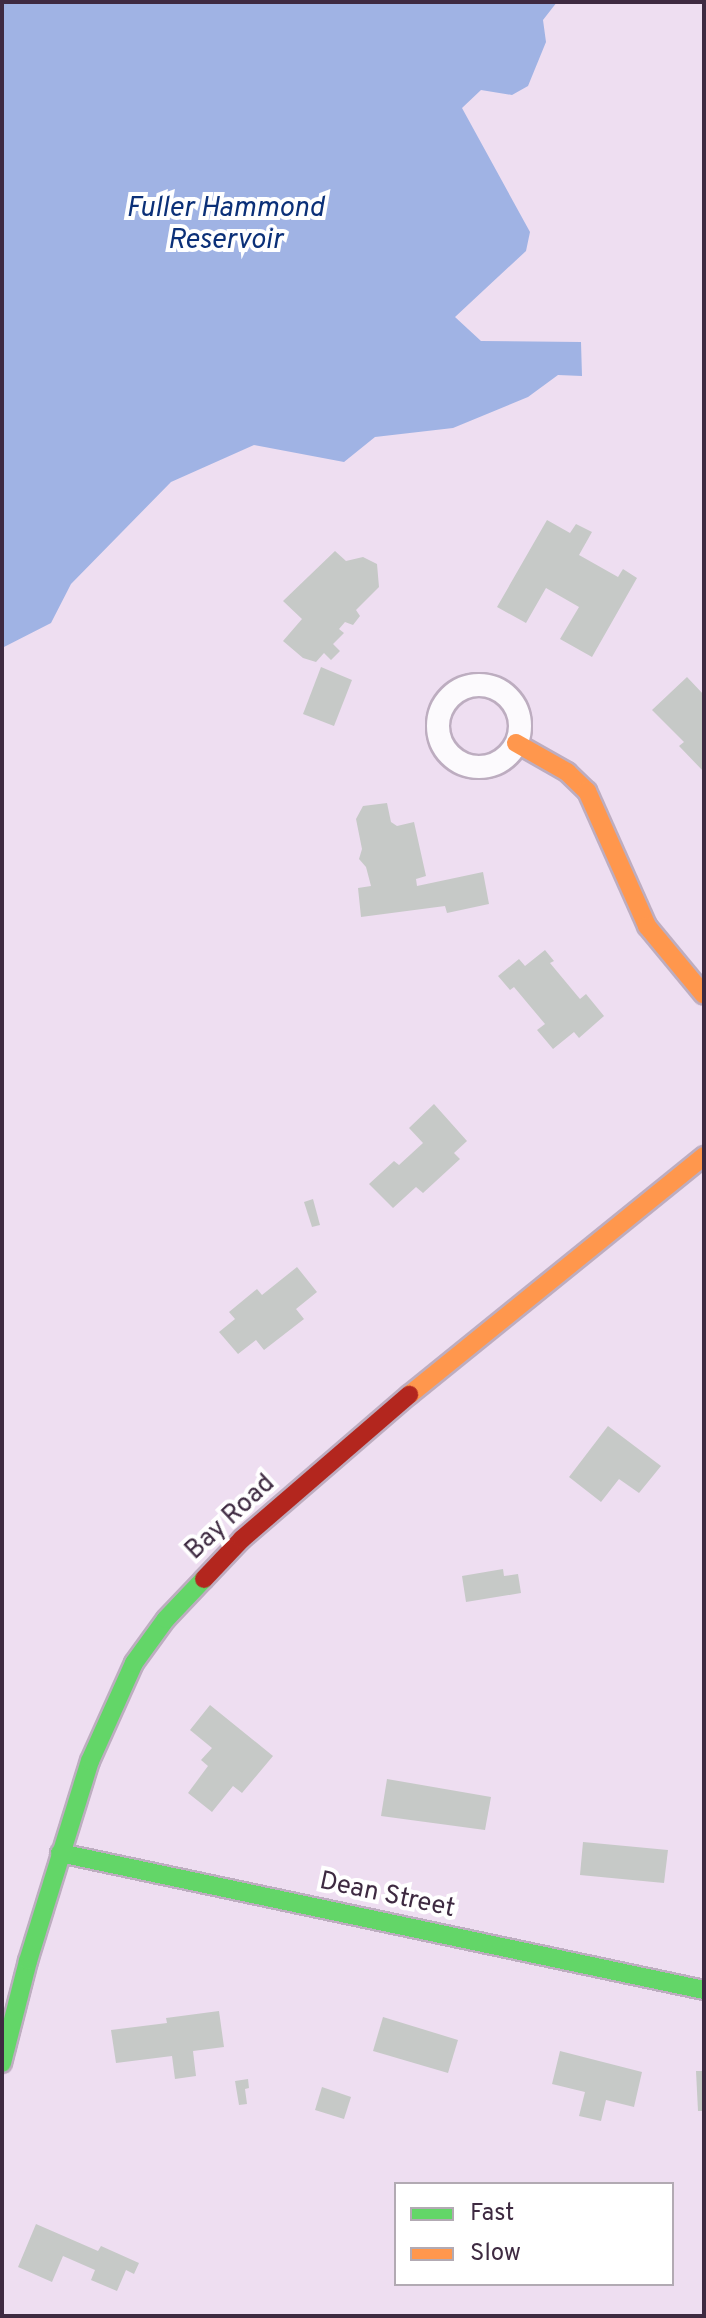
<!DOCTYPE html>
<html>
<head>
<meta charset="utf-8">
<style>
	body { margin:0 }
	#map { position:relative; width:706px; height:2318px; overflow:hidden; background:#eedef1; font-family:Overpass,sans-serif }
	div>[style] { position:absolute }
	.water>* { inset:0; background:#a0b3e4 }
	.building>* { inset:0; background:#c6c9c7 }
	.roads { filter:drop-shadow(2px 0 #bdadc0) drop-shadow(-2px 0 #bdadc0) drop-shadow(0 2px #bdadc0) drop-shadow(0 -2px #bdadc0) }
	.street>* { height:22px; margin:-11px; padding:0 11px; transform-origin:11px; border-radius:11px; background:#fcfafd }
	.street>.ring { margin:-11px; padding:0; box-sizing:content-box; background:none; border:22px solid #fcfafd; border-radius:50% }
	.fast>* { height:18px; margin:-9px; padding:0 9px; transform-origin:9px; border-radius:9px; background:#63d668 }
	.slow>* { height:18px; margin:-9px; padding:0 9px; transform-origin:9px; border-radius:9px; background:#ff974d }
	.jam>* { height:18px; margin:-9px; padding:0 9px; transform-origin:9px; border-radius:9px; background:#b3261e }
	span { translate:-50% -50%; white-space:nowrap; text-align:center; line-height:1.15; -webkit-text-stroke:8px #fff; paint-order:stroke }
	.street-label { font-size:26px; color:#3e2a41 }
	.water-label { font-size:28px; color:#0b3078; font-style:italic }
	.frame { position:absolute; inset:0; border:4px solid #3e2a41; pointer-events:none }
	.legend { position:absolute; left:394px; top:2182px; width:280px; height:104px; box-sizing:border-box; background:#fff; border:2px solid #b2aab3; margin:0; padding:10px 14px; list-style:none; font-size:24px; color:#3e2a41 }
	.legend li { display:flex; align-items:center; gap:16px; height:40px }
	.legend b { width:40px; border:2px solid #b2aab3 }
</style>
</head>
<body>
<div id="map">
	<div class="water">
		<div style="clip-path:polygon(2px 2px,557px 2px,543px 20px,546px 42px,528px 86px,512px 95px,481px 90px,462px 108px,530px 232px,526px 251px,455px 317px,481px 341px,581px 342px,582px 376px,558px 375px,528px 397px,453px 428px,375px 437px,344px 462px,254px 445px,171px 482px,71px 584px,51px 623px,2px 648px)"></div>
	</div>
	<div class="building">
		<div style="clip-path:polygon(547px 520px,570px 533px,576px 524px,592px 532px,579px 555px,618px 577px,623px 569px,637px 578px,592px 657px,560px 639px,579px 607px,546px 588px,526px 623px,497px 607px)"></div>
		<div style="clip-path:polygon(335px 551px,346px 561px,363px 557px,377px 564px,379px 587px,356px 610px,360px 616px,353px 625px,345px 622px,339px 629px,344px 633px,333px 644px,340px 651px,331px 660px,324px 653px,316px 662px,303px 658px,283px 641px,302px 619px,283px 601px)"></div>
		<div style="clip-path:polygon(321px 667px,352px 680px,334px 726px,303px 714px)"></div>
		<div style="clip-path:polygon(687px 677px,704px 695px,704px 772px,679px 746px,684px 742px,652px 710px)"></div>
		<div style="clip-path:polygon(387px 803px,391px 822px,397px 826px,414px 822px,426px 876px,416px 879px,417px 886px,483px 872px,489px 904px,447px 913px,445px 906px,361px 917px,358px 888px,371px 886px,366px 867px,359px 859px,362px 849px,356px 819px,363px 806px)"></div>
		<div style="clip-path:polygon(545px 950px,554px 961px,550px 963px,580px 999px,586px 994px,604px 1016px,579px 1038px,574px 1032px,553px 1049px,537px 1030px,545px 1024px,514px 987px,510px 990px,498px 976px,519px 959px,525px 966px)"></div>
		<div style="clip-path:polygon(434px 1104px,467px 1141px,454px 1153px,460px 1159px,423px 1193px,416px 1187px,393px 1208px,369px 1184px,394px 1161px,399px 1165px,423px 1143px,409px 1128px)"></div>
		<div style="clip-path:polygon(313px 1199px,320px 1225px,312px 1227px,304px 1202px)"></div>
		<div style="clip-path:polygon(297px 1267px,317px 1292px,296px 1309px,304px 1319px,264px 1350px,256px 1340px,238px 1354px,219px 1332px,235px 1319px,229px 1312px,257px 1289px,262px 1295px)"></div>
		<div style="clip-path:polygon(608px 1426px,661px 1466px,639px 1493px,619px 1479px,601px 1502px,569px 1477px)"></div>
		<div style="clip-path:polygon(503px 1569px,504px 1576px,518px 1574px,521px 1593px,466px 1602px,462px 1576px)"></div>
		<div style="clip-path:polygon(210px 1705px,273px 1756px,242px 1793px,233px 1786px,212px 1812px,188px 1793px,208px 1766px,201px 1760px,212px 1748px,190px 1730px)"></div>
		<div style="clip-path:polygon(387px 1779px,491px 1797px,485px 1830px,381px 1816px)"></div>
		<div style="clip-path:polygon(583px 1842px,668px 1850px,664px 1883px,580px 1875px)"></div>
		<div style="clip-path:polygon(219px 2011px,224px 2047px,193px 2051px,196px 2076px,175px 2079px,172px 2056px,116px 2063px,111px 2030px,167px 2023px,166px 2018px)"></div>
		<div style="clip-path:polygon(383px 2017px,458px 2040px,448px 2073px,373px 2051px)"></div>
		<div style="clip-path:polygon(560px 2051px,642px 2072px,634px 2107px,606px 2100px,601px 2121px,579px 2116px,585px 2092px,552px 2084px)"></div>
		<div style="clip-path:polygon(696px 2071px,704px 2071px,704px 2111px,698px 2111px)"></div>
		<div style="clip-path:polygon(248px 2079px,249px 2088px,245px 2089px,247px 2104px,239px 2105px,235px 2081px)"></div>
		<div style="clip-path:polygon(322px 2087px,351px 2097px,344px 2119px,315px 2110px)"></div>
		<div style="clip-path:polygon(36px 2224px,98px 2251px,101px 2246px,139px 2263px,134px 2274px,126px 2270px,117px 2291px,91px 2280px,95px 2270px,63px 2256px,52px 2282px,18px 2267px)"></div>
	</div>
	<div class="roads">
		<div class="street">
			<div class="ring" style="left:438px;top:685px;width:60px;height:60px"></div>
		</div>
		<div class="fast">
			<div style="left:60px;top:1853px;width:658px;rotate:12.01deg"></div>
			<div style="left:2px;top:2063px;width:105px;rotate:-75.7deg"></div>
			<div style="left:28px;top:1961px;width:209px;rotate:-72.8deg"></div>
			<div style="left:90px;top:1761px;width:107px;rotate:-65.8deg"></div>
			<div style="left:134px;top:1663px;width:54px;rotate:-54deg"></div>
			<div style="left:166px;top:1619px;width:55px;rotate:-46.5deg"></div>
		</div>
		<div class="slow">
			<div style="left:516px;top:743px;width:59px;rotate:29.6deg"></div>
			<div style="left:567px;top:772px;width:28px;rotate:44deg"></div>
			<div style="left:587px;top:791px;width:148px;rotate:66deg"></div>
			<div style="left:647px;top:926px;width:89px;rotate:50.4deg"></div>
			<div style="left:409px;top:1395px;width:380px;rotate:-39deg"></div>
		</div>
		<div class="jam">
			<div style="left:204px;top:1579px;width:55px;rotate:-46.5deg"></div>
			<div style="left:242px;top:1539px;width:221px;rotate:-40.8deg"></div>
		</div>
	</div>
	<div class="street-label">
		<span style="left:231px;top:1518px;rotate:-43deg">Bay Road</span>
		<span style="left:387px;top:1896px;rotate:12deg">Dean Street</span>
	</div>
	<div class="water-label">
		<span style="left:225px;top:225px">Fuller Hammond<br>Reservoir</span>
	</div>
	<div class="frame"></div>
	<ul class="legend">
	<li><b style="height:10px;background:#63d668"></b>Fast</li>
	<li><b style="height:10px;background:#ff974d"></b>Slow</li>
	</ul>
</div>
</body>
</html>
